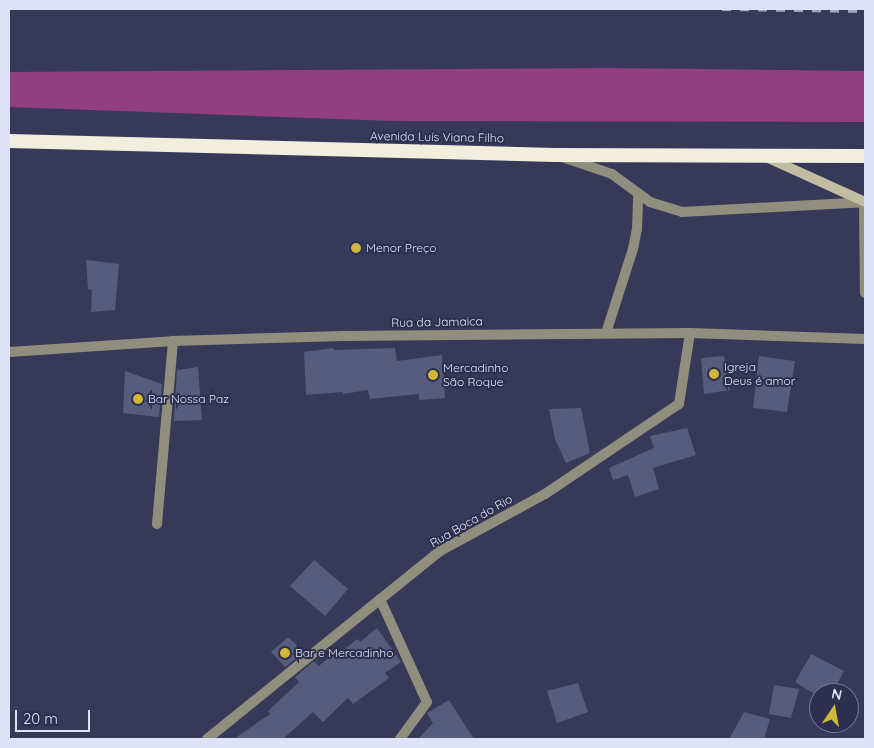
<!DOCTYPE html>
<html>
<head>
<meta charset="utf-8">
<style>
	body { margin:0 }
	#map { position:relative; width:874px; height:748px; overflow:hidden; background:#363a58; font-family:Quicksand,sans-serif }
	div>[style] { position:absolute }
	.green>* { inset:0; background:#923f7f }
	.building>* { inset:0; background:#575c7d }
	.minor>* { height:10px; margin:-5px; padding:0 5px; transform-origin:5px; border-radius:5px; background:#918e7e }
	.secondary>* { height:10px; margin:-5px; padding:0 5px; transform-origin:5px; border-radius:5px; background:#c1bca2 }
	.trunk>* { height:14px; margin:-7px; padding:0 7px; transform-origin:7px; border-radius:7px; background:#f2eede }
	.rail>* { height:4px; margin-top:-2px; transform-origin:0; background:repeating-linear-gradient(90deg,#a2a5bd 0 9px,transparent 0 18px) }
	.dots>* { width:14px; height:14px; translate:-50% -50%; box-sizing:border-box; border:2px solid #2c2f4d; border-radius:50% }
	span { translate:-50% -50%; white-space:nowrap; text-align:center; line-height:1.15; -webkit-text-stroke:4px #2c2f4d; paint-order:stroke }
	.street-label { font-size:12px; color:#dfe2f6 }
	.poi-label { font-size:12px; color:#dfe2f6 }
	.left { translate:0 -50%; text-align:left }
	.frame { position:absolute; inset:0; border:10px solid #dfe2f6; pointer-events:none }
	.north { position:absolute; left:809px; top:683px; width:50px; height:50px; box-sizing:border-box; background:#2c2f4d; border:1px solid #747791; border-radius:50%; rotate:12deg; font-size:14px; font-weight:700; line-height:20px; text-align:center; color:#dfe2f6 }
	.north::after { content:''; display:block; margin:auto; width:18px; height:22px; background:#d1b736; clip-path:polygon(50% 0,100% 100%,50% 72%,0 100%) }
	.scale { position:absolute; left:15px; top:710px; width:75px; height:22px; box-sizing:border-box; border:2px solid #dfe2f6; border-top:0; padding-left:6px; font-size:15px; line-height:18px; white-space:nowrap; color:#dfe2f6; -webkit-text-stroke:4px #2c2f4d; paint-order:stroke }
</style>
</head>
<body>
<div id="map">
	<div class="green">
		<div style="clip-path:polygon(607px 68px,865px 71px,865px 122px,394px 121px,9px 107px,9px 72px)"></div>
	</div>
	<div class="building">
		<div style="clip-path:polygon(86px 260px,119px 264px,115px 310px,91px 312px,92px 290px,88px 289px)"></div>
		<div style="clip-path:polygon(333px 348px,334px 350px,395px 348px,397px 361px,442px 355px,445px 398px,419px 400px,419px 394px,370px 399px,368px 390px,343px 394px,343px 392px,306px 395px,304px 352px)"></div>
		<div style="clip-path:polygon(724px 356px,730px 390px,704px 394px,701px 358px)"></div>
		<div style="clip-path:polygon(759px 356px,795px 361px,787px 412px,753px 408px)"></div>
		<div style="clip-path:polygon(198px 367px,202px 420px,174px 421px,177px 370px)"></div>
		<div style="clip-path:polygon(125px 371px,162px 384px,159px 417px,123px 413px)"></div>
		<div style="clip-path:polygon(581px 408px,590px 453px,566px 463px,555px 439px,549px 409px)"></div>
		<div style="clip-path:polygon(687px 428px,696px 455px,653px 468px,659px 489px,635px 497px,628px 475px,613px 480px,609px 468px,654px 448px,650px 436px)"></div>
		<div style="clip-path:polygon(314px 560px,348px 589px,325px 616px,290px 586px)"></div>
		<div style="clip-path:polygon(377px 628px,401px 662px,385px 673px,389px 678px,353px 704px,348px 698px,323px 722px,313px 712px,283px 739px,234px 739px,270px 714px,268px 711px,299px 682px,295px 677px,314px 661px,319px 666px,336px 651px,339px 654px,357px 639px,360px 642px)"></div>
		<div style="clip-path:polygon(288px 637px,304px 652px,285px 667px,271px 652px)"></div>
		<div style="clip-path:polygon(811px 654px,844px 671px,832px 693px,813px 693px,795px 682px)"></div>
		<div style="clip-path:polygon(578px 683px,588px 712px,557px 723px,547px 691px)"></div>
		<div style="clip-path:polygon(774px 685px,799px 689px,791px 718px,769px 714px)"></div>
		<div style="clip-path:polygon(449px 700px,474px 739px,418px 739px,433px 723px,427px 713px)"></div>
		<div style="clip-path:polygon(744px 712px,770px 719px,764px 739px,729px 739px)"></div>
	</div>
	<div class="minor">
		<div style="left:565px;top:158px;width:50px;rotate:18.8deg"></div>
		<div style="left:612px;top:174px;width:47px;rotate:36.4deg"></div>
		<div style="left:650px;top:202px;width:34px;rotate:17deg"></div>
		<div style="left:682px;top:212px;width:182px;rotate:-3.1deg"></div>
		<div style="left:864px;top:202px;width:91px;rotate:89.4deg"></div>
		<div style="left:606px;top:333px;width:88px;rotate:-72.2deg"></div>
		<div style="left:633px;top:249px;width:20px;rotate:-79deg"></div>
		<div style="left:637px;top:229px;width:34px;rotate:-88deg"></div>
		<div style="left:9px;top:352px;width:164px;rotate:-3.8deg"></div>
		<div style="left:173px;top:341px;width:170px;rotate:-1.7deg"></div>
		<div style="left:343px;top:336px;width:347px;rotate:-0.5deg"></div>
		<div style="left:690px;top:333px;width:175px;rotate:2deg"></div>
		<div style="left:157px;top:524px;width:184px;rotate:-85deg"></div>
		<div style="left:380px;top:599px;width:113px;rotate:65.5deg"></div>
		<div style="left:427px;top:702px;width:46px;rotate:126.1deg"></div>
		<div style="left:207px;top:739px;width:299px;rotate:-38.9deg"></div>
		<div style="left:440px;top:551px;width:119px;rotate:-28.5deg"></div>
		<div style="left:545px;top:494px;width:161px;rotate:-33.9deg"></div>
		<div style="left:679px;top:404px;width:72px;rotate:-81.2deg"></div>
	</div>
	<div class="secondary">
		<div style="left:766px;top:157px;width:109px;rotate:24.4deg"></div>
	</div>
	<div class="trunk">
		<div style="left:9px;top:141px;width:546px;rotate:1.47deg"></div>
		<div style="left:555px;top:155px;width:310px;rotate:0.2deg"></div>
	</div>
	<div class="rail">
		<div style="left:722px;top:9px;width:143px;rotate:0.8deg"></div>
	</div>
	<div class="dots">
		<div style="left:356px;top:248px;background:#d1b736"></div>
		<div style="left:714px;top:374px;background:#d1b736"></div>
		<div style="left:433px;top:375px;background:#d1b736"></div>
		<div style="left:138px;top:399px;background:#d1b736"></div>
		<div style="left:285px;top:653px;background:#d1b736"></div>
	</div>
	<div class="street-label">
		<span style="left:437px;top:137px;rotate:1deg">Avenida Luís Viana Filho</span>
		<span style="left:437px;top:322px;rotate:-1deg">Rua da Jamaica</span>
		<span style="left:471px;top:521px;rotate:-30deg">Rua Boca do Rio</span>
	</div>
	<div class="poi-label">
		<span class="left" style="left:366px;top:248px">Menor Preço</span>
		<span class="left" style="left:724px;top:374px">Igreja<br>Deus é amor</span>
		<span class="left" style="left:443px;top:375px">Mercadinho<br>São Roque</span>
		<span class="left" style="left:148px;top:399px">Bar Nossa Paz</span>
		<span class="left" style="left:295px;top:653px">Bar e Mercadinho</span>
	</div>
	<div class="frame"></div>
	<div class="north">N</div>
	<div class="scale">20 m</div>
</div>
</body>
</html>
